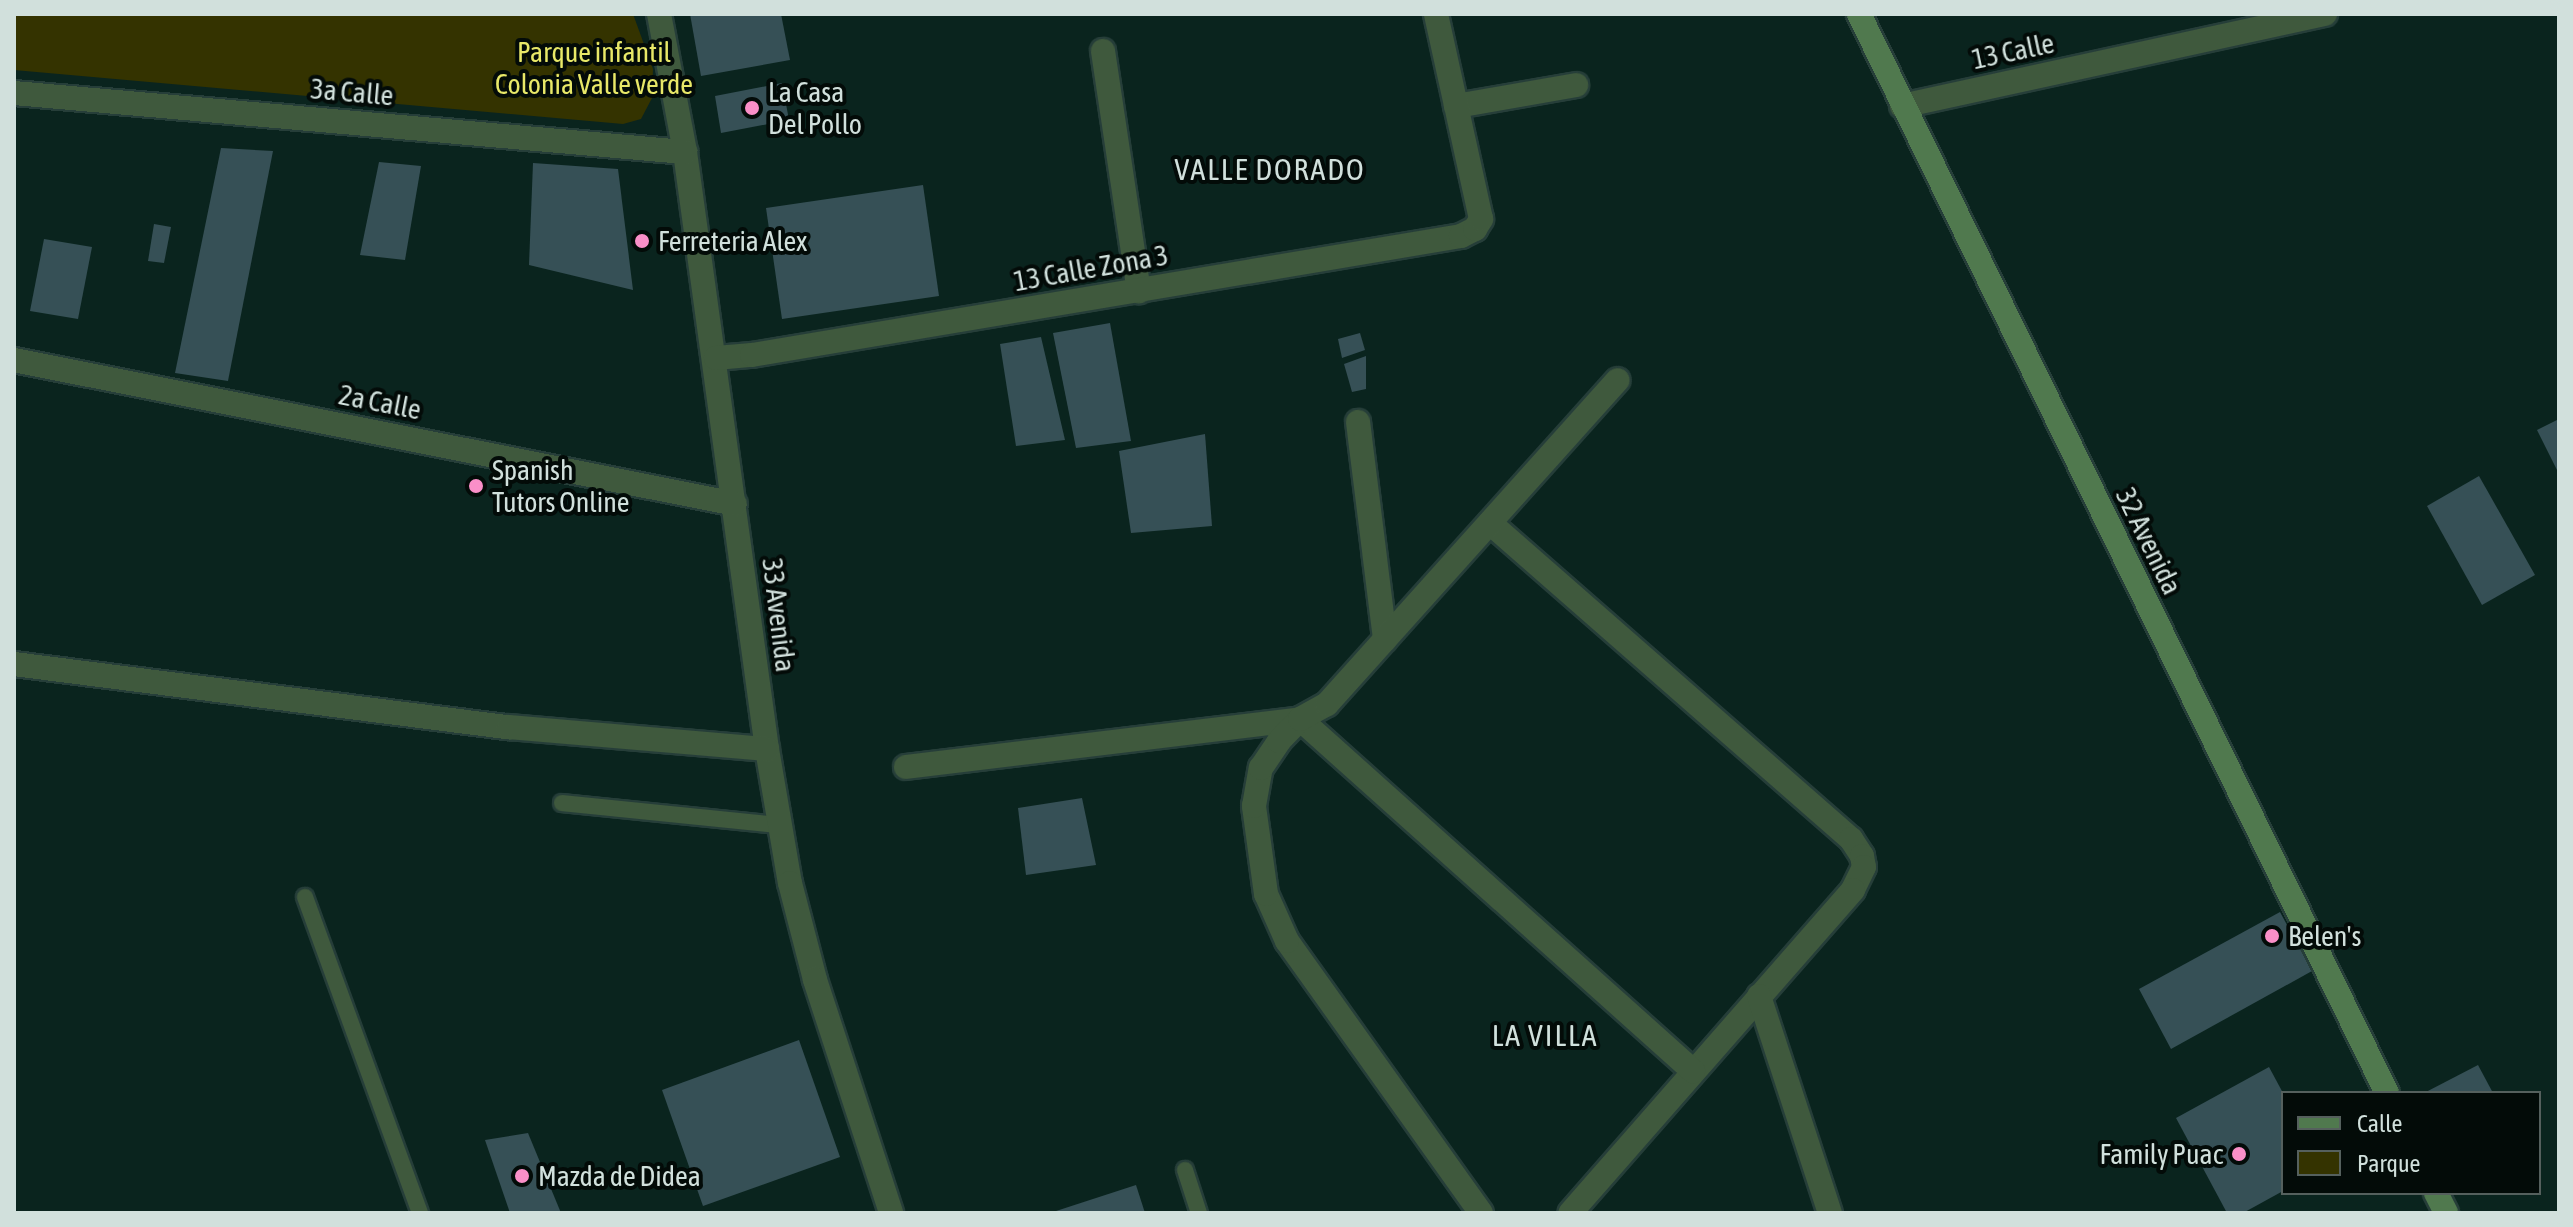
<!DOCTYPE html>
<html>
<head>
<meta charset="utf-8">
<style>
	body { margin:0 }
	#map { position:relative; width:2573px; height:1227px; overflow:hidden; background:#0a241e; font-family:"Asap Condensed",sans-serif }
	div>[style] { position:absolute }
	.green>* { inset:0; background:#343300 }
	.building>* { inset:0; background:#365056 }
	.roads { filter:drop-shadow(2px 0 #263e39) drop-shadow(-2px 0 #263e39) drop-shadow(0 2px #263e39) drop-shadow(0 -2px #263e39) }
	.lane>* { height:16px; margin:-8px; padding:0 8px; transform-origin:8px; border-radius:8px; background:#3f593d }
	.street>* { height:24px; margin:-12px; padding:0 12px; transform-origin:12px; border-radius:12px; background:#3f593d }
	.secondary>* { height:24px; margin:-12px; padding:0 12px; transform-origin:12px; border-radius:12px; background:#50794e }
	.dots>* { width:22px; height:22px; translate:-50% -50%; box-sizing:border-box; border:4px solid #030b08; border-radius:50% }
	span { translate:-50% -50%; white-space:nowrap; text-align:center; line-height:1.15; -webkit-text-stroke:8px #030b08; paint-order:stroke }
	.street-label { font-size:28px; color:#d1e0dc }
	.park-label { font-size:28px; color:#e8e868 }
	.poi-label { font-size:28px; color:#d1e0dc }
	.left { translate:0 -50%; text-align:left }
	.right { translate:-100% -50%; text-align:right }
	.neighbourhood-label { font-size:30px; color:#d1e0dc; letter-spacing:2px }
	.frame { position:absolute; inset:0; border:16px solid #d1e0dc; pointer-events:none }
	.legend { position:absolute; left:2281px; top:1091px; width:260px; height:104px; box-sizing:border-box; background:#030b08; border:2px solid #55605d; margin:0; padding:10px 14px; list-style:none; font-size:24px; color:#d1e0dc }
	.legend li { display:flex; align-items:center; gap:16px; height:40px }
	.legend b { width:40px; border:2px solid #55605d }
</style>
</head>
<body>
<div id="map">
	<div class="green">
		<div style="clip-path:polygon(14px 14px,633px 14px,653px 69px,652px 98px,641px 119px,623px 124px,14px 70px)"></div>
	</div>
	<div class="building">
		<div style="clip-path:polygon(690px 14px,781px 14px,790px 60px,701px 76px)"></div>
		<div style="clip-path:polygon(782px 83px,789px 120px,721px 133px,715px 96px)"></div>
		<div style="clip-path:polygon(221px 148px,273px 151px,228px 381px,175px 373px)"></div>
		<div style="clip-path:polygon(379px 162px,421px 166px,405px 260px,360px 255px)"></div>
		<div style="clip-path:polygon(533px 163px,618px 169px,633px 290px,529px 265px)"></div>
		<div style="clip-path:polygon(923px 185px,939px 296px,782px 319px,766px 208px)"></div>
		<div style="clip-path:polygon(154px 224px,171px 227px,164px 263px,148px 261px)"></div>
		<div style="clip-path:polygon(44px 239px,92px 247px,78px 319px,30px 311px)"></div>
		<div style="clip-path:polygon(1110px 323px,1131px 441px,1076px 448px,1053px 333px)"></div>
		<div style="clip-path:polygon(1360px 333px,1365px 350px,1342px 358px,1338px 339px)"></div>
		<div style="clip-path:polygon(1041px 337px,1065px 440px,1016px 446px,1000px 344px)"></div>
		<div style="clip-path:polygon(1366px 356px,1366px 389px,1352px 392px,1344px 364px)"></div>
		<div style="clip-path:polygon(2559px 419px,2559px 474px,2537px 430px)"></div>
		<div style="clip-path:polygon(1205px 434px,1212px 526px,1131px 533px,1119px 451px)"></div>
		<div style="clip-path:polygon(2479px 476px,2535px 575px,2482px 605px,2427px 506px)"></div>
		<div style="clip-path:polygon(1082px 798px,1096px 865px,1026px 875px,1018px 808px)"></div>
		<div style="clip-path:polygon(2280px 912px,2312px 971px,2171px 1049px,2139px 989px)"></div>
		<div style="clip-path:polygon(799px 1040px,840px 1157px,703px 1206px,662px 1090px)"></div>
		<div style="clip-path:polygon(2478px 1065px,2493px 1093px,2424px 1093px)"></div>
		<div style="clip-path:polygon(2269px 1067px,2283px 1093px,2283px 1191px,2243px 1213px,2227px 1213px,2176px 1118px)"></div>
		<div style="clip-path:polygon(528px 1133px,561px 1213px,510px 1213px,485px 1140px)"></div>
		<div style="clip-path:polygon(1136px 1185px,1145px 1213px,1053px 1213px,1053px 1212px)"></div>
	</div>
	<div class="roads">
		<div class="lane">
			<div style="left:562px;top:803px;width:219px;rotate:5.8deg"></div>
			<div style="left:305px;top:897px;width:336px;rotate:70deg"></div>
			<div style="left:1185px;top:1170px;width:45px;rotate:72deg"></div>
		</div>
		<div class="street">
			<div style="left:659px;top:14px;width:140px;rotate:79.3deg"></div>
			<div style="left:685px;top:152px;width:603px;rotate:82.18deg"></div>
			<div style="left:767px;top:749px;width:136px;rotate:80.3deg"></div>
			<div style="left:790px;top:883px;width:100px;rotate:75.5deg"></div>
			<div style="left:815px;top:980px;width:245px;rotate:71.9deg"></div>
			<div style="left:1103px;top:51px;width:243px;rotate:81.5deg"></div>
			<div style="left:14px;top:93px;width:674px;rotate:5.03deg"></div>
			<div style="left:1456px;top:106px;width:122px;rotate:-9.9deg"></div>
			<div style="left:1902px;top:106px;width:433px;rotate:-12.3deg"></div>
			<div style="left:716px;top:358px;width:36px;rotate:-5deg"></div>
			<div style="left:752px;top:355px;width:719px;rotate:-9.53deg"></div>
			<div style="left:1461px;top:236px;width:16px;rotate:-27deg"></div>
			<div style="left:1475px;top:229px;width:12px;rotate:-59deg"></div>
			<div style="left:1481px;top:219px;width:210px;rotate:-102.4deg"></div>
			<div style="left:14px;top:360px;width:735px;rotate:11.29deg"></div>
			<div style="left:1358px;top:422px;width:219px;rotate:82.9deg"></div>
			<div style="left:1490px;top:523px;width:480px;rotate:41.2deg"></div>
			<div style="left:1851px;top:839px;width:20px;rotate:57deg"></div>
			<div style="left:1862px;top:856px;width:11px;rotate:80deg"></div>
			<div style="left:1864px;top:867px;width:25px;rotate:116deg"></div>
			<div style="left:1853px;top:890px;width:429px;rotate:131.2deg"></div>
			<div style="left:14px;top:664px;width:499px;rotate:7.3deg"></div>
			<div style="left:509px;top:727px;width:259px;rotate:4.9deg"></div>
			<div style="left:906px;top:767px;width:397px;rotate:-6.9deg"></div>
			<div style="left:1300px;top:719px;width:528px;rotate:41.85deg"></div>
			<div style="left:1759px;top:996px;width:228px;rotate:71.9deg"></div>
			<div style="left:1481px;top:1213px;width:334px;rotate:-125.5deg"></div>
			<div style="left:1287px;top:941px;width:51px;rotate:-114.1deg"></div>
			<div style="left:1266px;top:894px;width:89px;rotate:-97.8deg"></div>
			<div style="left:1254px;top:806px;width:39px;rotate:-80deg"></div>
			<div style="left:1261px;top:768px;width:32px;rotate:-56deg"></div>
			<div style="left:1279px;top:741px;width:30px;rotate:-46deg"></div>
			<div style="left:1300px;top:719px;width:31px;rotate:-29deg"></div>
			<div style="left:1327px;top:704px;width:435px;rotate:-48.1deg"></div>
		</div>
		<div class="secondary">
			<div style="left:1859px;top:14px;width:1201px;rotate:63.93deg"></div>
			<div style="left:2436px;top:1193px;width:22px;rotate:63deg"></div>
		</div>
	</div>
	<div class="dots">
		<div style="left:752px;top:108px;background:#fa8fc8"></div>
		<div style="left:642px;top:241px;background:#fa8fc8"></div>
		<div style="left:476px;top:486px;background:#fa8fc8"></div>
		<div style="left:2272px;top:936px;background:#fa8fc8"></div>
		<div style="left:2239px;top:1154px;background:#fa8fc8"></div>
		<div style="left:522px;top:1176px;background:#fa8fc8"></div>
	</div>
	<div class="street-label">
		<span style="left:2013px;top:51px;rotate:-12deg">13 Calle</span>
		<span style="left:352px;top:92px;rotate:5deg">3a Calle</span>
		<span style="left:1091px;top:268px;rotate:-10deg">13 Calle Zona 3</span>
		<span style="left:380px;top:402px;rotate:11deg">2a Calle</span>
		<span style="left:2149px;top:541px;rotate:64deg">32 Avenida</span>
		<span style="left:779px;top:615px;rotate:83deg">33 Avenida</span>
	</div>
	<div class="park-label">
		<span style="left:594px;top:68px">Parque infantil<br>Colonia Valle verde</span>
	</div>
	<div class="poi-label">
		<span class="left" style="left:768px;top:108px">La Casa<br>Del Pollo</span>
		<span class="left" style="left:658px;top:241px">Ferreteria Alex</span>
		<span class="left" style="left:492px;top:486px">Spanish<br>Tutors Online</span>
		<span class="left" style="left:2288px;top:936px">Belen's</span>
		<span class="right" style="left:2223px;top:1154px">Family Puac</span>
		<span class="left" style="left:538px;top:1176px">Mazda de Didea</span>
	</div>
	<div class="neighbourhood-label">
		<span style="left:1270px;top:169px">VALLE DORADO</span>
		<span style="left:1545px;top:1035px">LA VILLA</span>
	</div>
	<div class="frame"></div>
	<ul class="legend">
	<li><b style="height:10px;background:#50794e"></b>Calle</li>
	<li><b style="height:22px;background:#343300"></b>Parque</li>
	</ul>
</div>
</body>
</html>
